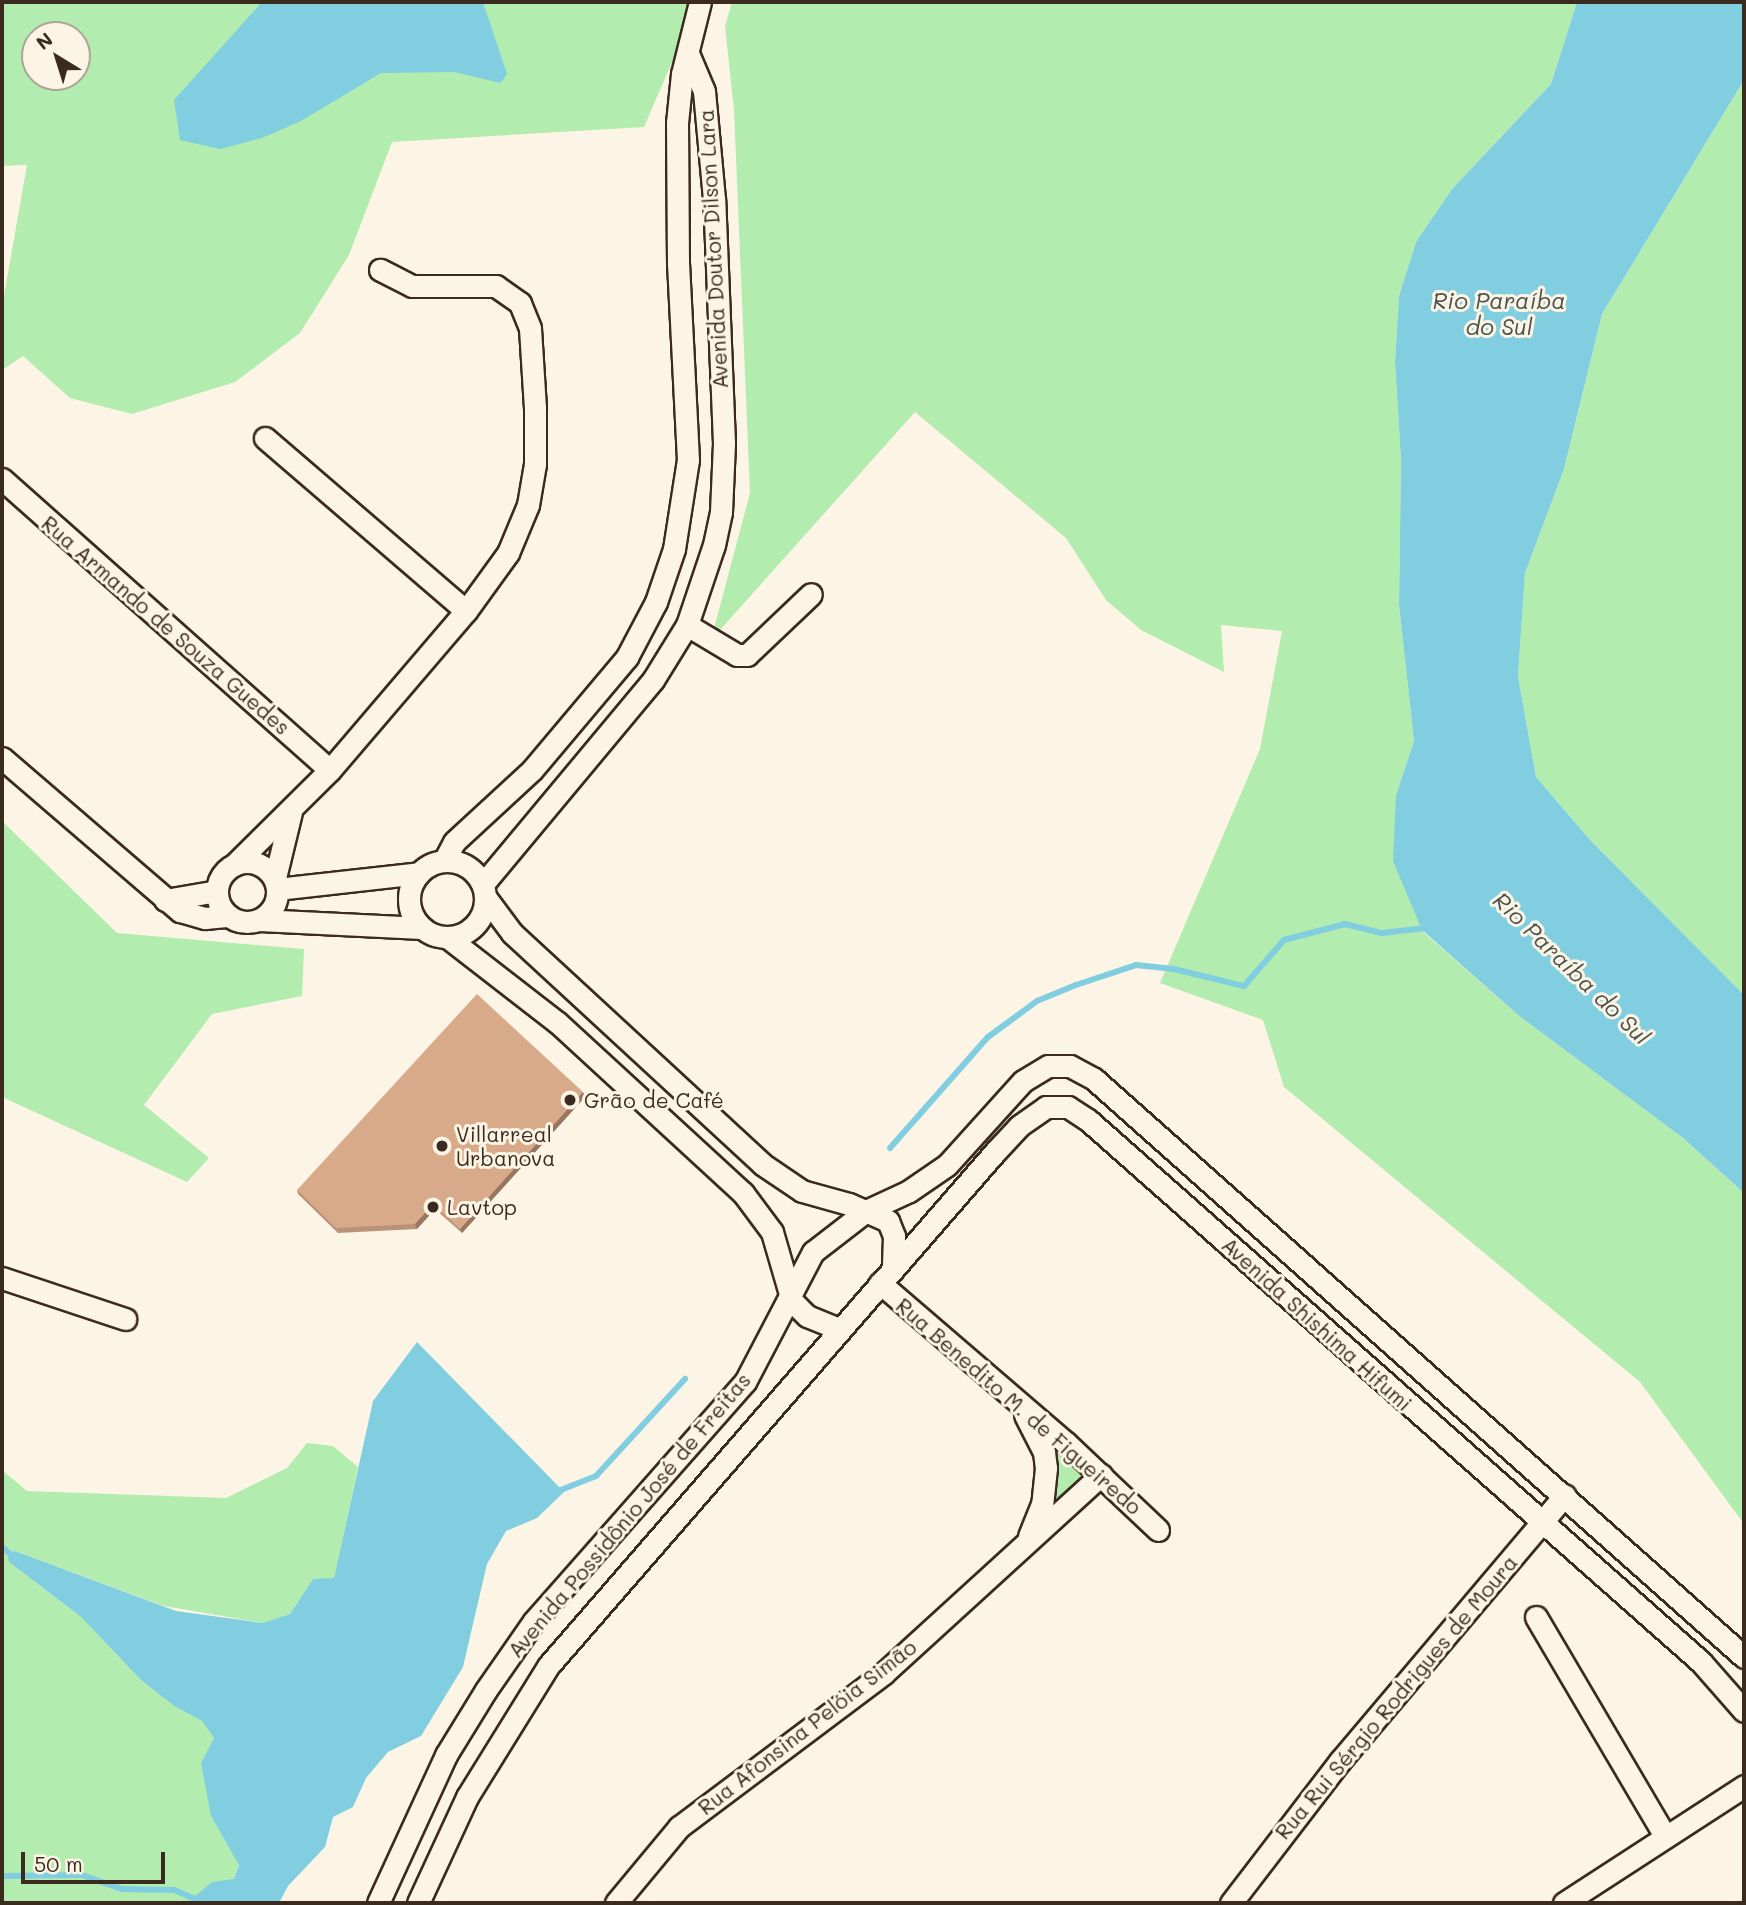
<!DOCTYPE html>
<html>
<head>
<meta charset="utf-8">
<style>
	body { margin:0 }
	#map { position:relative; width:1746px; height:1905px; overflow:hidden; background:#fcf5e5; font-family:Mali,sans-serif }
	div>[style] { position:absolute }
	.green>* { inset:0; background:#b3ecaf }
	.water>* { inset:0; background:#81cee1 }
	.stream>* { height:6px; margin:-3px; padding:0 3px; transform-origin:3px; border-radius:3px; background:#81cee1 }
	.roads { filter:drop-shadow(2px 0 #3b2a1e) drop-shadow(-2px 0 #3b2a1e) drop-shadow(0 2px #3b2a1e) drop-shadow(0 -2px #3b2a1e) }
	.minor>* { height:21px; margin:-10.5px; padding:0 10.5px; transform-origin:10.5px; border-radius:10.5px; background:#fcf5e5 }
	.minor>.ring { margin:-10.5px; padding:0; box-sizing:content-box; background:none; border:21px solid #fcf5e5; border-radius:50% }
	.wall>* { inset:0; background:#ba9277 }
	.shaded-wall>* { inset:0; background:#977761 }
	.building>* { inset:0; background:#d8aa8a }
	.dots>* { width:19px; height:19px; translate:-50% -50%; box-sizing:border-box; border:4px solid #fcf5e5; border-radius:50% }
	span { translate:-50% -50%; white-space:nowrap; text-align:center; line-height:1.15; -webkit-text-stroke:6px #fcf5e5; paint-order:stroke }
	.street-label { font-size:21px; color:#3b2a1e }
	.poi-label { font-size:21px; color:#3b2a1e }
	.left { translate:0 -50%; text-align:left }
	.water-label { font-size:23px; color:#4c534f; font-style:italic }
	.frame { position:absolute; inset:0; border:4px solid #3b2a1e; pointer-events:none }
	.north { position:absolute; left:21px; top:21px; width:70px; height:70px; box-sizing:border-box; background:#fcf5e5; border:2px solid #afa495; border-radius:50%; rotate:322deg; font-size:19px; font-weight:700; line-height:28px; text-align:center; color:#3b2a1e }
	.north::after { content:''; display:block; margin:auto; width:24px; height:32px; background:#3b2a1e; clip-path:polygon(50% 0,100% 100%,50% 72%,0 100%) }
	.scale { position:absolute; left:21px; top:1852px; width:144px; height:32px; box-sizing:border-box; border:4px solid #3b2a1e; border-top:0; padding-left:9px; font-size:21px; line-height:24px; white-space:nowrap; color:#3b2a1e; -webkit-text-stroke:5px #fcf5e5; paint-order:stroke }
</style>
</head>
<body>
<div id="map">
	<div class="green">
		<div style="clip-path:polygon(evenodd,2px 2px,698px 2px,644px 127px,392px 142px,349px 255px,300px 333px,235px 382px,132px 414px,70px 398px,23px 356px,2px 370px,2px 307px,27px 165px,2px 166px,2px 2px,35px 35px,77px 35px,77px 77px,35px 77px,35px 35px)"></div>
		<div style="clip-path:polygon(732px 2px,1577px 2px,1551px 84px,1452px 189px,1416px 242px,1399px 296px,1395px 362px,1401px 460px,1399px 605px,1414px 741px,1396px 795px,1422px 931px,1518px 1015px,1683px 1138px,1744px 1193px,1744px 1524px,1640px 1382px,1284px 1087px,1263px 1020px,1160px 983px,1260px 749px,1282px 631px,1221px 625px,1224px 672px,1141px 630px,1106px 600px,1066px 538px,915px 412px,711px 640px,750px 493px,734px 110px,725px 26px)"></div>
		<div style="clip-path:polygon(1744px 80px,1744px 995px,1591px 841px,1536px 777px,1518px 676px,1525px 573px,1564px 469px,1602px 314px)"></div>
		<div style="clip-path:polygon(2px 821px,117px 933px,304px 949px,302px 996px,212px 1014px,144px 1105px,209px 1158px,187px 1182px,2px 1097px)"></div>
		<div style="clip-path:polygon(307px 1443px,333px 1446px,358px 1467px,334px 1579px,313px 1579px,290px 1614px,264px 1623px,164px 1606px,15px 1551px,8px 1553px,9px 1562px,81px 1617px,141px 1680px,174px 1706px,202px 1721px,214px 1738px,211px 1816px,239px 1864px,234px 1879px,193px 1898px,195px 1903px,2px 1903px,2px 1470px,27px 1491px,226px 1498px,287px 1468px)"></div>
		<div style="clip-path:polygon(1048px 1445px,1077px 1468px,1082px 1478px,1049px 1511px)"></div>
	</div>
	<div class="water">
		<div style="clip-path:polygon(262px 2px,483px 2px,507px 74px,501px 83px,454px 72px,381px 73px,301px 121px,262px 138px,220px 149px,180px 140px,174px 100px)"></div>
		<div style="clip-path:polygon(1577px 2px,1744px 2px,1744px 80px,1602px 314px,1564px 469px,1525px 573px,1518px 676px,1536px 777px,1591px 841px,1744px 995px,1744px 1193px,1683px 1138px,1518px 1015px,1422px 930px,1393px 861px,1396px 795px,1414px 741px,1399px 605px,1401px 460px,1395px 362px,1399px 296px,1416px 242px,1452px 189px,1551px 84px)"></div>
		<div style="clip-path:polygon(417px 1342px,564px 1492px,537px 1518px,506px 1531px,487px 1564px,463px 1667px,421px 1736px,388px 1752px,366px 1778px,353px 1807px,333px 1817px,325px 1847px,288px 1886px,279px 1903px,195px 1903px,193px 1898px,212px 1882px,234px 1879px,239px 1865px,211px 1816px,201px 1763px,214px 1738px,202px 1721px,174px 1706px,141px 1680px,81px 1617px,9px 1562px,7px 1553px,15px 1551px,176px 1611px,263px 1623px,290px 1614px,313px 1579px,334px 1578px,373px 1401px)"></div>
	</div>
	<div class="stream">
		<div style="left:890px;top:1148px;width:148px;rotate:-48.6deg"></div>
		<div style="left:988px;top:1037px;width:61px;rotate:-36.3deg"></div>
		<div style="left:1037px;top:1001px;width:42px;rotate:-22.3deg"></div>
		<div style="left:1076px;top:985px;width:63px;rotate:-18.4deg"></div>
		<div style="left:1136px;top:965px;width:38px;rotate:6deg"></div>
		<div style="left:1174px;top:969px;width:72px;rotate:13.7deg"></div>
		<div style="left:1244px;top:986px;width:61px;rotate:-49deg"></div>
		<div style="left:1284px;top:940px;width:63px;rotate:-14.7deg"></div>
		<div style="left:1345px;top:924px;width:38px;rotate:14deg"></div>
		<div style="left:1382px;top:933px;width:45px;rotate:-6.3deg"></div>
		<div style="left:558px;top:1491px;width:41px;rotate:-21.5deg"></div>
		<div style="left:596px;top:1476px;width:132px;rotate:-47.5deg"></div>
		<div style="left:2px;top:1547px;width:16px;rotate:40deg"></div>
		<div style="left:2px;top:1876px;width:80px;rotate:-0.7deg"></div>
		<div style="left:82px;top:1875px;width:42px;rotate:19.3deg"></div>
		<div style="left:122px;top:1889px;width:52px;rotate:1.1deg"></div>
		<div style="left:174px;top:1890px;width:26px;rotate:23deg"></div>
	</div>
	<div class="roads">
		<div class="minor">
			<div style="left:265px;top:438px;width:265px;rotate:40.7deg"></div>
			<div style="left:2px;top:479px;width:438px;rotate:41.6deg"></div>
			<div style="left:687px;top:625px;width:58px;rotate:31deg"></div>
			<div style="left:737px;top:655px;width:10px"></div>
			<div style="left:747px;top:655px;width:88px;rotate:-43.6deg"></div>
			<div style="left:2px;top:758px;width:235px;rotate:40.7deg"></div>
			<div style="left:180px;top:911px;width:26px;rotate:16deg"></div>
			<div style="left:205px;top:918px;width:24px;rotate:-5deg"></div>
			<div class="ring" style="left:409px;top:861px;width:55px;height:55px"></div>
			<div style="left:444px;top:861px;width:21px;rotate:-62deg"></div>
			<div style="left:454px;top:842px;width:106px;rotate:-42.7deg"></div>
			<div style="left:532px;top:770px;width:148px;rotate:-49.9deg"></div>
			<div style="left:627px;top:657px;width:62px;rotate:-62.2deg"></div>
			<div style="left:656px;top:602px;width:56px;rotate:-71.2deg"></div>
			<div style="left:674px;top:549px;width:90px;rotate:-81.1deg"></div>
			<div style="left:688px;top:460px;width:196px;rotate:-92.9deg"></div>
			<div style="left:678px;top:264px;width:141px;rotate:-90.4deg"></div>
			<div style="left:677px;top:123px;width:49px;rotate:-84.2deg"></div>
			<div style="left:682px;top:74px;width:74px;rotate:-76deg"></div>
			<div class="ring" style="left:217px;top:862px;width:39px;height:39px"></div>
			<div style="left:234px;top:865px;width:135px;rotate:-44.7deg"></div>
			<div style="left:330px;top:770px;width:209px;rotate:-49.5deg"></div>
			<div style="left:466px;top:611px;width:72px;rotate:-54.1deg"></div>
			<div style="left:508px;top:553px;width:52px;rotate:-67.4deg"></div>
			<div style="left:528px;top:505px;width:42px;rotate:-80.3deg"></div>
			<div style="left:535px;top:464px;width:56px;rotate:-90deg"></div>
			<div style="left:535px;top:408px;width:80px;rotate:-93.6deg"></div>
			<div style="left:530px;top:328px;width:27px;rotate:-112deg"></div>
			<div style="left:520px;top:303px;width:29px;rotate:-145deg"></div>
			<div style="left:496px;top:286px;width:84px;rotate:180deg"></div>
			<div style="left:412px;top:286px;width:36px;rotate:-153deg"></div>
			<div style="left:275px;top:878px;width:68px;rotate:-76.4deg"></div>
			<div style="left:483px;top:884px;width:266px;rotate:-50.2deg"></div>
			<div style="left:653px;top:680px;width:65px;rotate:-58.3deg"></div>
			<div style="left:687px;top:625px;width:84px;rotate:-71.4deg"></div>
			<div style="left:714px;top:545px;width:34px;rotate:-78deg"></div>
			<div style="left:721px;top:512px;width:69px;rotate:-87.5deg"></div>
			<div style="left:724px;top:443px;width:244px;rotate:-92.3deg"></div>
			<div style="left:714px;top:199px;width:108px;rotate:-95.3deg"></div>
			<div style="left:704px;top:91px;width:39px;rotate:-113deg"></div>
			<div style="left:277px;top:889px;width:143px;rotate:-6.4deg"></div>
			<div style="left:486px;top:898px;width:44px;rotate:53.4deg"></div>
			<div style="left:512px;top:933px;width:340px;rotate:42.7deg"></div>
			<div style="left:762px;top:1164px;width:48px;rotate:34deg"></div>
			<div style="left:802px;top:1191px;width:49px;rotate:15.5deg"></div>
			<div style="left:849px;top:1204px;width:43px;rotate:23.6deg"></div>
			<div style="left:888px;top:1221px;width:16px;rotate:68deg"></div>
			<div style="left:894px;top:1236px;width:34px;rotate:92deg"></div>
			<div style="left:165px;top:900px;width:53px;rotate:-9.8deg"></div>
			<div style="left:259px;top:920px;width:163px;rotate:2.8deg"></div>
			<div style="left:447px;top:937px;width:140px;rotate:37.8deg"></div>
			<div style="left:558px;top:1023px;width:251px;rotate:42.6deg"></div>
			<div style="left:743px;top:1193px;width:49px;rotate:53.4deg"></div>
			<div style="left:772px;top:1232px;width:72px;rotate:73.8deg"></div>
			<div style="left:792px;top:1301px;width:21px;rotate:45deg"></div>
			<div style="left:807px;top:1316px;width:35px;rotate:22deg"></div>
			<div style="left:2px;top:1278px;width:130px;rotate:18.4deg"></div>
			<div style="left:880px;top:1283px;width:244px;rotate:40.7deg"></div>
			<div style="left:1065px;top:1442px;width:128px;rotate:43.4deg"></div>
			<div style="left:1025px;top:1415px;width:42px;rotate:62.8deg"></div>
			<div style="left:1044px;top:1452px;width:16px;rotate:83deg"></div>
			<div style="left:1046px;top:1468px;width:36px;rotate:96deg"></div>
			<div style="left:1042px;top:1504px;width:35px;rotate:112deg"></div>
			<div style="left:1536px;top:1617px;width:254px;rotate:59.5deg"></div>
			<div style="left:378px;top:1903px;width:163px;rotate:-65.3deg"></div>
			<div style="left:446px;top:1755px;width:76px;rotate:-58.4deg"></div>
			<div style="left:486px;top:1690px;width:84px;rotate:-55.2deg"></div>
			<div style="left:534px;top:1621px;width:319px;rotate:-48.6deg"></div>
			<div style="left:745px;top:1382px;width:147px;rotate:-62.4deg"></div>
			<div style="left:813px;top:1252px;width:67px;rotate:-37.7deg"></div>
			<div style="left:866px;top:1211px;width:47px;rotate:-24.9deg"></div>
			<div style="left:909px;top:1191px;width:46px;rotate:-34.4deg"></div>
			<div style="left:947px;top:1165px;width:113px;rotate:-47.9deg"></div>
			<div style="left:1023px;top:1081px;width:29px;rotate:-31deg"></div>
			<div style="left:1048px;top:1066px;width:22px"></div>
			<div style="left:1070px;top:1066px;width:27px;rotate:28deg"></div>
			<div style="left:1094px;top:1079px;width:870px;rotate:41.64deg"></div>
			<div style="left:418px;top:1903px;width:117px;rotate:-65.2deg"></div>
			<div style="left:467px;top:1797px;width:155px;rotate:-58.2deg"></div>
			<div style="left:549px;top:1665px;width:680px;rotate:-49deg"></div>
			<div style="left:995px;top:1152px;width:35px;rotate:-47deg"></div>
			<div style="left:1019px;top:1126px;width:33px;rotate:-35deg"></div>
			<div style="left:1046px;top:1107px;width:22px"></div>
			<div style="left:1068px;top:1107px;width:24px;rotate:33deg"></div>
			<div style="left:1088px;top:1120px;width:818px;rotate:41.48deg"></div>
			<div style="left:1701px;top:1662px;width:65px;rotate:48.7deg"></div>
			<div style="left:616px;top:1903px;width:99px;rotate:-50.3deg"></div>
			<div style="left:679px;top:1827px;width:256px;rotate:-36.9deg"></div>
			<div style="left:884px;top:1673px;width:294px;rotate:-42.4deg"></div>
			<div style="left:1231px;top:1903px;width:179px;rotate:-52.5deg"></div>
			<div style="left:1340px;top:1761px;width:348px;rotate:-49.8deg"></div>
			<div style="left:1564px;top:1903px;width:215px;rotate:-33deg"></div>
		</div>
	</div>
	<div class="wall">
		<div style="clip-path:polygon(583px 1092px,585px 1097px,462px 1233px,435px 1209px,417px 1229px,338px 1233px,298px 1194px,297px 1190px)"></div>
	</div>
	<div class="shaded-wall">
		<div style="clip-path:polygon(583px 1092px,585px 1097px,462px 1233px,460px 1229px)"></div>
		<div style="clip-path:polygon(433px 1204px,435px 1209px,417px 1229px,415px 1224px)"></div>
	</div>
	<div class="building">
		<div style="clip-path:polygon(477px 994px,583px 1092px,460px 1229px,433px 1204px,415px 1224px,336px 1228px,297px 1190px)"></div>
	</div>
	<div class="dots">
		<div style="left:570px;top:1100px;background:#3b2a1e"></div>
		<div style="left:442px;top:1146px;background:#3b2a1e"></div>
		<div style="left:433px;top:1207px;background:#3b2a1e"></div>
	</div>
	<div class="street-label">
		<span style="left:713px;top:249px;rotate:-93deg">Avenida Doutor Dilson Lara</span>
		<span style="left:166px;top:625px;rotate:41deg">Rua Armando de Souza Guedes</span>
		<span style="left:1317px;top:1324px;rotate:42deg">Avenida Shishima Hifumi</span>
		<span style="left:1019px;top:1406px;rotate:41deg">Rua Benedito M. de Figueiredo</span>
		<span style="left:629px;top:1515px;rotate:-50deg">Avenida Possidônio José de Freitas</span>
		<span style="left:1396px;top:1697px;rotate:-50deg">Rua Rui Sérgio Rodrigues de Moura</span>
		<span style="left:807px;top:1727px;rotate:-38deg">Rua Afonsina Pelóia Simão</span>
	</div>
	<div class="poi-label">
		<span class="left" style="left:584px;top:1100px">Grão de Café</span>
		<span class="left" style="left:456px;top:1146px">Villarreal<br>Urbanova</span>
		<span class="left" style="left:447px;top:1207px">Lavtop</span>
	</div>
	<div class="water-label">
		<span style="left:1499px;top:313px">Rio Paraíba<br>do Sul</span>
		<span style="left:1572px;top:968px;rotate:44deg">Rio Paraíba do Sul</span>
	</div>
	<div class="frame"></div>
	<div class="north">N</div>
	<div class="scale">50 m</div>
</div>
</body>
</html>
